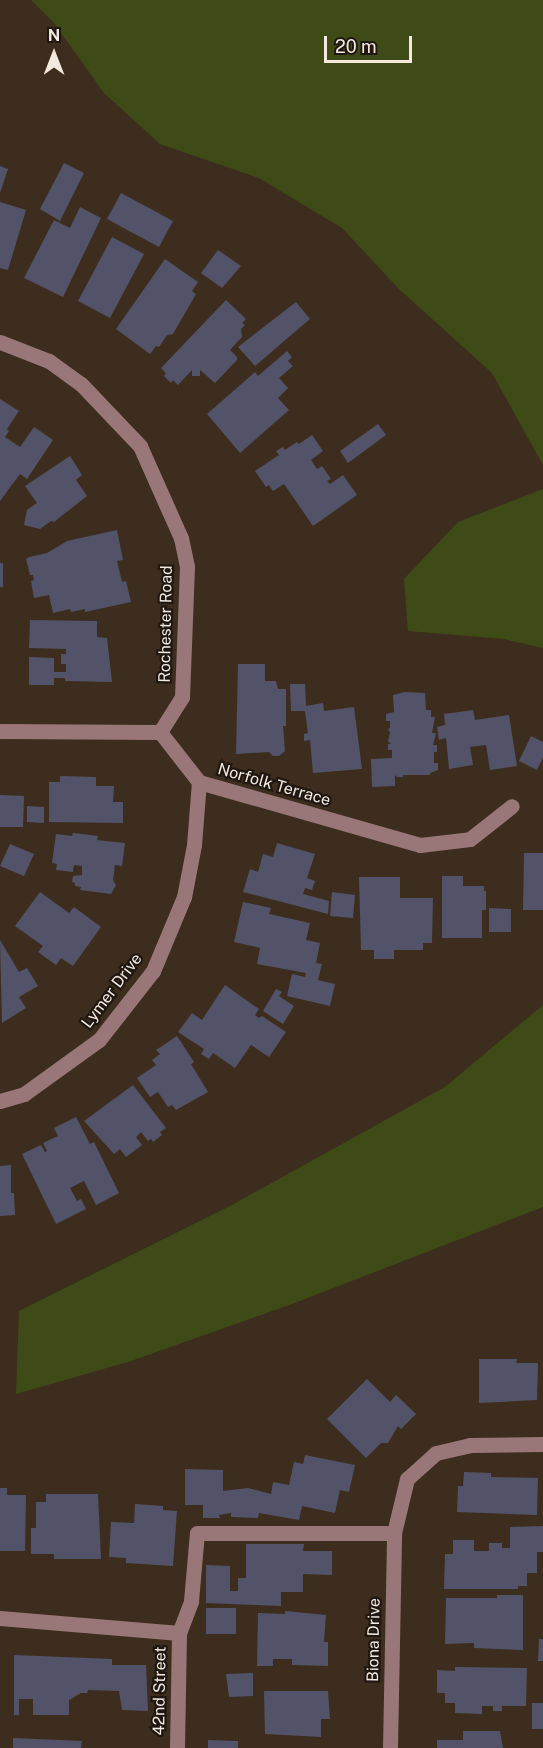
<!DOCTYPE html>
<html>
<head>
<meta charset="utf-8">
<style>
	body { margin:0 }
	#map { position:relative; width:543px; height:1748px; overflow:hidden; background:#3d2d1e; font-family:"Public Sans",sans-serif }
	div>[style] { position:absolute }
	.green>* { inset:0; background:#3f4b16 }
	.building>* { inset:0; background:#525369 }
	.minor>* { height:15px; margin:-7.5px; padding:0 7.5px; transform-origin:7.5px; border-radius:7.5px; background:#997678 }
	span { translate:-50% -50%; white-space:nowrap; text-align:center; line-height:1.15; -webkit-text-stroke:4.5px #1f1711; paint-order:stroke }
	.street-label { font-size:16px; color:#f3e9df }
	.north { position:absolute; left:24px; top:24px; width:60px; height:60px; -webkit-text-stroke:4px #1f1711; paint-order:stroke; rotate:0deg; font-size:16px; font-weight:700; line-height:24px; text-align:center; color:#f3e9df }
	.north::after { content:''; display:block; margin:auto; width:21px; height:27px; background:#f3e9df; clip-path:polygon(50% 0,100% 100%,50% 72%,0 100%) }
	.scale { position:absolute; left:324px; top:36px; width:88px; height:27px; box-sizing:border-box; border:3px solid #f3e9df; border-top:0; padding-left:8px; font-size:18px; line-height:21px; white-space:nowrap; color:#f3e9df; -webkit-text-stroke:4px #1f1711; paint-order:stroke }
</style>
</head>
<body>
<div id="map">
	<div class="green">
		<div style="clip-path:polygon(31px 0,543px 0,543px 465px,492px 373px,399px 289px,342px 228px,259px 178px,160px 144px,104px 93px,54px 23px)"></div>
		<div style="clip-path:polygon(543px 489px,543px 648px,504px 639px,408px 631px,404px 579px,458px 522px)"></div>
		<div style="clip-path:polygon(543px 1005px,543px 1207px,292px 1304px,131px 1361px,16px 1394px,19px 1311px,230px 1206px,445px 1087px)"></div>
	</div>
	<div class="building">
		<div style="clip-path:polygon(64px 163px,84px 173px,60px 221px,40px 209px)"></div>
		<div style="clip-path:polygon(0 166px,8px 169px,0 193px)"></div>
		<div style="clip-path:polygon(121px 193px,173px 221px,159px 247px,107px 219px)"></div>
		<div style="clip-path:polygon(0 202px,26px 210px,8px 270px,0 268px)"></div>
		<div style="clip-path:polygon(80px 207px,101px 218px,63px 297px,24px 278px,54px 220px,70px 228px)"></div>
		<div style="clip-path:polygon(112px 237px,144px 254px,110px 318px,78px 301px)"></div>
		<div style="clip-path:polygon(218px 250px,241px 266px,222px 288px,201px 273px)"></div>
		<div style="clip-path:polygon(165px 259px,198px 282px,192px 291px,196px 294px,173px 334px,167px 335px,159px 347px,156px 346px,150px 354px,116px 329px)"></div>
		<div style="clip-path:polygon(226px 300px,246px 319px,242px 323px,245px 325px,241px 329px,242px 337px,230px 350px,237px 357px,237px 360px,215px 383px,200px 370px,200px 376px,192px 376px,192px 370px,178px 385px,173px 380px,171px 383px,164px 376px,166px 373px,161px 368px)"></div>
		<div style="clip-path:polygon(296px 302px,310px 319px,255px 366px,238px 347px)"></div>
		<div style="clip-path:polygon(287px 351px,292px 357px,288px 361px,293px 366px,279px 378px,288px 388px,278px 398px,289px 410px,240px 453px,207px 414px,255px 372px,258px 376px)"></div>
		<div style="clip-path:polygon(0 399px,19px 411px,7px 429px,9px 431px,5px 437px,20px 447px,34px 427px,53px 440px,27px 479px,20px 474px,0 501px)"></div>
		<div style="clip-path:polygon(378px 424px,386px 435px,348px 463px,340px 451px)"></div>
		<div style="clip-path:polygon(312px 435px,323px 451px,311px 460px,317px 469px,322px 466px,331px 479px,327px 481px,330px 484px,343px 475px,357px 495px,313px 526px,284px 484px,273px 491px,269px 485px,266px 487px,255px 471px,279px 455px,276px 451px,283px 447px,285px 450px,297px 442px,299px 444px)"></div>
		<div style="clip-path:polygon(70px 456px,82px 475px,76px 480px,87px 496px,54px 522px,51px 521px,40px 529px,24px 525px,27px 510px,37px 503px,25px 486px)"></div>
		<div style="clip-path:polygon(117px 530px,123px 560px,117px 561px,122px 582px,126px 581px,131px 602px,85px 612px,85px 609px,71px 612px,70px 609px,53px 613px,49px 595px,34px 598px,31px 581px,34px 580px,33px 575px,30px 575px,26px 559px,29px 557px,47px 553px,67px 541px)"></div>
		<div style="clip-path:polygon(0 563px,3px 563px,3px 587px,0 587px)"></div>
		<div style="clip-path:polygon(30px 620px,97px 621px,97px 637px,107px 638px,112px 682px,65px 681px,65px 678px,54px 678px,54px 685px,29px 685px,29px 657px,54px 658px,54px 672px,66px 672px,66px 664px,61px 664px,61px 654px,66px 654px,66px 649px,29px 648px)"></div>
		<div style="clip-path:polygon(238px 664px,265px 664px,265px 681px,276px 681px,278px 689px,286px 689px,286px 726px,283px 726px,285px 751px,279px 756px,273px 756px,269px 752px,236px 754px)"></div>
		<div style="clip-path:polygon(290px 684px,305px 684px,306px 706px,323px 703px,324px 711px,354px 707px,362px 769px,313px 773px,310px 740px,304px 741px,304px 734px,308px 733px,305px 711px,291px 711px)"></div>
		<div style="clip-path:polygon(405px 692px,425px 693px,426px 710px,431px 710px,431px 717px,435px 717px,432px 733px,436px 733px,433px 745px,437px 745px,437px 752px,434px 752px,434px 763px,438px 763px,438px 770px,430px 773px,430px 775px,403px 775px,403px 777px,397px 777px,395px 775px,395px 786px,372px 787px,371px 759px,392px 758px,392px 750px,388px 750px,388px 744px,391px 744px,388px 741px,390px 733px,388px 729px,390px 728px,390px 721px,386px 721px,386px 714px,394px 712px,393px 695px)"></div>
		<div style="clip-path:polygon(473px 710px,475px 720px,509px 715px,517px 766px,490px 770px,486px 745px,470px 747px,473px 765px,449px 769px,446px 738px,439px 740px,437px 727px,445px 725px,444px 714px)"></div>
		<div style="clip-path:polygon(531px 736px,543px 742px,543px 757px,537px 770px,519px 761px)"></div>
		<div style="clip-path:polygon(60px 776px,96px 777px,96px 786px,114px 786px,113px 802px,123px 802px,123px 823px,49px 822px,49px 782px,60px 782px)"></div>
		<div style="clip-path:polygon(0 795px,24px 796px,23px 827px,0 827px)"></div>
		<div style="clip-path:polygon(27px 806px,44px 807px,44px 823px,27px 822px)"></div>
		<div style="clip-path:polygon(73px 833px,98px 836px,97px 840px,125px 843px,122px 866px,115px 865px,113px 880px,116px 885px,111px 894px,80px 890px,81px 887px,75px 886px,75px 883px,72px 882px,73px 876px,82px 875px,82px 866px,74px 865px,73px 872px,56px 870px,57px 864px,52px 863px,56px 834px,72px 836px)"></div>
		<div style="clip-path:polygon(277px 843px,315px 854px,307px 878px,315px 881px,312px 890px,305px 888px,303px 894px,329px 901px,328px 914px,243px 892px,250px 869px,258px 872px,263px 854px,273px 857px)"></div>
		<div style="clip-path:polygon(10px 844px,34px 854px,24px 876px,0 866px)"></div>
		<div style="clip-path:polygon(524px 853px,543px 853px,543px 910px,523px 910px)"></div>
		<div style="clip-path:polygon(442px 876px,463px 876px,463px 886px,484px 886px,484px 891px,486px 891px,486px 910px,482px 910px,482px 938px,442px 938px)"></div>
		<div style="clip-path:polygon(359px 877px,400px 877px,400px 898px,433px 898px,432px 943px,423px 943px,423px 950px,394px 950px,394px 959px,374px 959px,374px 950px,361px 950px)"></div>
		<div style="clip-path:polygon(40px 892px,69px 913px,74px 907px,101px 927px,73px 966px,61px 958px,56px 965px,38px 952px,43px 946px,15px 926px)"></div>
		<div style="clip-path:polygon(332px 892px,355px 895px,353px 918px,330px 916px)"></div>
		<div style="clip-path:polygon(243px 902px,271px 908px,269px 914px,310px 923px,306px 940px,320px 943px,316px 963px,322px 964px,318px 980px,335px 984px,330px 1006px,287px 996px,292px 974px,305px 977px,306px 973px,257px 964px,260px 948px,234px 942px)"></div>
		<div style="clip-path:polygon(489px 908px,511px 909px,511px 932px,489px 932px)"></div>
		<div style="clip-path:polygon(0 940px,19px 972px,27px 968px,38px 986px,19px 997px,26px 1008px,2px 1023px)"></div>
		<div style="clip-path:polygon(225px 985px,259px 1009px,255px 1015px,259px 1018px,262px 1016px,286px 1032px,269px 1057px,251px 1045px,235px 1068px,213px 1053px,209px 1059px,201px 1054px,204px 1049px,178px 1032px,192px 1013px,202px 1020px)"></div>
		<div style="clip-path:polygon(276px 989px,282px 992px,279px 996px,294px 1006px,283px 1024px,263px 1011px)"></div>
		<div style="clip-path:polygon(177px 1036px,194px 1062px,191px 1064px,208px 1092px,176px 1110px,172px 1105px,168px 1107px,158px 1092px,150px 1097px,137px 1078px,156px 1065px,152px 1060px,160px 1054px,156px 1050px)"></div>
		<div style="clip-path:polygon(133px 1085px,166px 1128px,160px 1132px,162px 1135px,153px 1142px,151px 1139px,148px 1141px,141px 1132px,136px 1137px,142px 1145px,126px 1157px,120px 1149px,114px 1154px,84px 1121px)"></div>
		<div style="clip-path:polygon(76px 1117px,90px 1144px,94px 1142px,119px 1193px,96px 1205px,84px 1181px,70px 1188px,77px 1201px,81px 1199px,86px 1209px,56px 1224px,22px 1154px,41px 1145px,45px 1152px,47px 1151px,43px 1143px,58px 1136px,54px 1128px)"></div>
		<div style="clip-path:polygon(11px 1165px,11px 1193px,14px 1193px,15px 1215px,0 1216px,0 1166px)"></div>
		<div style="clip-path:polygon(479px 1359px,517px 1359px,516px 1363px,538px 1363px,537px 1400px,479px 1403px)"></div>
		<div style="clip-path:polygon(367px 1379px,390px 1402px,396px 1395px,416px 1414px,401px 1429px,398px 1426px,388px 1443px,381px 1443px,366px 1458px,327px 1419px)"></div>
		<div style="clip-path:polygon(305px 1455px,355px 1465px,349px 1492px,340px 1490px,335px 1513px,302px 1506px,299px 1520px,259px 1513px,258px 1518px,231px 1517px,231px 1513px,219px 1515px,220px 1518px,203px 1518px,203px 1505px,185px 1505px,185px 1469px,223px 1470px,223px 1491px,248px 1488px,271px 1494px,273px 1482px,289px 1485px,294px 1462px,303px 1464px)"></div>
		<div style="clip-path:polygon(464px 1472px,491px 1473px,491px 1477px,538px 1478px,537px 1515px,457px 1512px,458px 1486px,463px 1486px)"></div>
		<div style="clip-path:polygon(0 1488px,7px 1488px,7px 1495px,26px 1495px,25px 1551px,0 1551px)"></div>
		<div style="clip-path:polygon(46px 1494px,98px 1494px,101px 1559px,54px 1559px,54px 1554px,31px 1554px,31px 1528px,36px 1528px,36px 1502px,46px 1502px)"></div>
		<div style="clip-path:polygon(135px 1504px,163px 1506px,163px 1510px,177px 1511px,173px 1566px,126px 1563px,126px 1558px,109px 1557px,111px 1522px,134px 1523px)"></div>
		<div style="clip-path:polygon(543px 1526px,543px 1552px,537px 1552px,537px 1573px,527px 1573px,527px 1586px,518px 1586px,518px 1589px,444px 1589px,445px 1554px,453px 1554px,453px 1540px,474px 1540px,474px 1551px,489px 1551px,489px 1543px,502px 1543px,502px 1548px,510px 1548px,510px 1527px)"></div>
		<div style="clip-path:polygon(246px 1544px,304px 1544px,303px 1551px,332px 1551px,332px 1575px,303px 1574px,303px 1592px,281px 1592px,281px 1606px,206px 1603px,206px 1565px,230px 1566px,230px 1591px,238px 1591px,238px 1578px,246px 1578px)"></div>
		<div style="clip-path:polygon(497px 1595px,523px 1595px,523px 1650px,474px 1648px,474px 1643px,445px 1644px,446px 1598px,497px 1598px)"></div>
		<div style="clip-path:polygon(206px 1608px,236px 1608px,236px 1634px,206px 1634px)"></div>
		<div style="clip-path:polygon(285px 1611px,326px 1615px,324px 1642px,328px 1642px,328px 1666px,292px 1665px,292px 1659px,273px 1659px,273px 1666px,257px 1666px,258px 1613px,285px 1614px)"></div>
		<div style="clip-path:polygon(539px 1639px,543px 1639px,543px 1661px,538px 1661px)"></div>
		<div style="clip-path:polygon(14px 1655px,112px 1659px,112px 1665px,146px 1665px,148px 1711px,122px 1710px,119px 1691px,88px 1690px,87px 1693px,81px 1693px,69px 1700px,69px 1715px,33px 1715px,33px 1699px,19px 1699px,19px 1715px,14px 1715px)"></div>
		<div style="clip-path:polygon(455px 1667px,527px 1668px,526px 1706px,502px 1706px,502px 1711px,493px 1711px,493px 1706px,482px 1706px,482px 1714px,455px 1713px,455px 1703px,445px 1703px,445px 1693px,437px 1693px,437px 1670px,455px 1671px)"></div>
		<div style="clip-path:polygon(253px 1673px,253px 1696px,229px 1697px,226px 1674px)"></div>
		<div style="clip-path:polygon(264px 1691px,328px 1691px,330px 1719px,321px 1719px,321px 1737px,265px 1734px)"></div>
		<div style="clip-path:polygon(532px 1703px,543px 1703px,543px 1729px,532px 1729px)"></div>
		<div style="clip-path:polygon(463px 1731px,500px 1731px,503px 1748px,437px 1748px,437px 1740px,463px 1740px)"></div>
		<div style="clip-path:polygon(13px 1738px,82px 1741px,81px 1748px,13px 1748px)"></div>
		<div style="clip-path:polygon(208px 1740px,238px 1741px,238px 1748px,208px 1748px)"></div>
	</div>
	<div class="minor">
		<div style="left:0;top:342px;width:53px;rotate:21.2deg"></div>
		<div style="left:49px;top:361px;width:39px;rotate:36deg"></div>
		<div style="left:81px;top:384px;width:86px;rotate:46.4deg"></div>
		<div style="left:140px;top:446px;width:101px;rotate:66deg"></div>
		<div style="left:181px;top:538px;width:30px;rotate:78deg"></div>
		<div style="left:187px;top:567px;width:130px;rotate:92.2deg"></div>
		<div style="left:182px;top:697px;width:41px;rotate:122.2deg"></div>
		<div style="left:0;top:731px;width:160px;rotate:0.4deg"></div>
		<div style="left:160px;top:732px;width:63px;rotate:52deg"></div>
		<div style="left:199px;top:782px;width:230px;rotate:15.9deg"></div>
		<div style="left:420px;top:845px;width:50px;rotate:-6.8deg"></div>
		<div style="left:470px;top:839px;width:53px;rotate:-38.2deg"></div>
		<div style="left:0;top:1101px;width:25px;rotate:-16deg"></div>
		<div style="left:24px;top:1094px;width:92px;rotate:-35.8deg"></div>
		<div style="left:99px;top:1040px;width:88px;rotate:-52deg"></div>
		<div style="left:153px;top:971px;width:80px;rotate:-67.3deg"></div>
		<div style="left:184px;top:897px;width:53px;rotate:-79.1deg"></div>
		<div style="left:194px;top:845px;width:63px;rotate:-85.5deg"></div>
		<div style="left:0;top:1618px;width:180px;rotate:4.8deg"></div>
		<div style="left:177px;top:1748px;width:115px;rotate:-89deg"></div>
		<div style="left:179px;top:1633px;width:34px;rotate:-69deg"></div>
		<div style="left:191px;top:1601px;width:68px;rotate:-85deg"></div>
		<div style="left:197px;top:1533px;width:197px"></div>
		<div style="left:390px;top:1748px;width:215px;rotate:-88.9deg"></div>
		<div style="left:394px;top:1533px;width:56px;rotate:-76.5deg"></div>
		<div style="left:407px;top:1479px;width:39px;rotate:-42deg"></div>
		<div style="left:436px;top:1453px;width:35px;rotate:-13deg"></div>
		<div style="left:470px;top:1445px;width:73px;rotate:-0.8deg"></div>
	</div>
	<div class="street-label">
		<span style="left:166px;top:624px;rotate:-89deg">Rochester Road</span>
		<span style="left:274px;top:785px;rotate:16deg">Norfolk Terrace</span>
		<span style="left:112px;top:991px;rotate:-53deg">Lymer Drive</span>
		<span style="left:374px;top:1640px;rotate:-89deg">Biona Drive</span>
		<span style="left:160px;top:1691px;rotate:-89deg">42nd Street</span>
	</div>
	<div class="north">N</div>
	<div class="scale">20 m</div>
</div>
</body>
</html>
